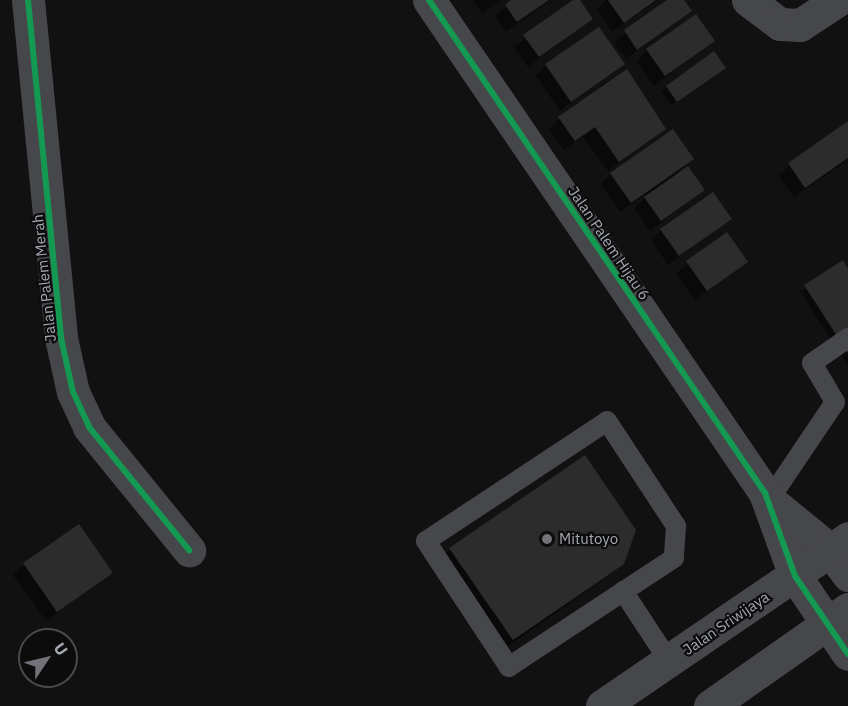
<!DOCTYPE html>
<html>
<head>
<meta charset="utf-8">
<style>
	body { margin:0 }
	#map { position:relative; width:848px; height:706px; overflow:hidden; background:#111112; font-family:"IBM Plex Sans",sans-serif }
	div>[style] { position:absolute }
	.shadow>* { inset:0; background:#0007 }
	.building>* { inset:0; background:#2c2c2d }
	.service>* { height:20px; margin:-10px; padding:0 10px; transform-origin:10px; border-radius:10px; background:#46474a }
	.minor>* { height:33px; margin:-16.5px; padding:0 16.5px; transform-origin:16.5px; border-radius:16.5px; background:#46474a }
	.tertiary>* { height:33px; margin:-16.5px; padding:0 16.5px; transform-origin:16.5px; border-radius:16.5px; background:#46474a }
	.cycleway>* { height:6px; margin:-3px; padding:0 3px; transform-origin:3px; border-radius:3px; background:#139951 }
	.dots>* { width:16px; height:16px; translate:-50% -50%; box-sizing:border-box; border:3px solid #0c0c0d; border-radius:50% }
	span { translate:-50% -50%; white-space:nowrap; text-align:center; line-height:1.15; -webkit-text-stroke:4.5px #0c0c0d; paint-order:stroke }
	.street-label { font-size:15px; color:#a4a8b1 }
	.poi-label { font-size:15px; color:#a4a8b1 }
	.left { translate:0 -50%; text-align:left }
	.north { position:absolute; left:18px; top:628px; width:60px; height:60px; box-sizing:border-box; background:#0c0c0d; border:2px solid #494a4f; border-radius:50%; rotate:55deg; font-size:16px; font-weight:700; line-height:24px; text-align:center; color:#a4a8b1 }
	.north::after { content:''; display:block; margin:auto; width:21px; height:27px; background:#717379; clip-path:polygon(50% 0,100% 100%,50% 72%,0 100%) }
</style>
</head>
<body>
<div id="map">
	<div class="shadow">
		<div style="clip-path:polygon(473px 0,501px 0,482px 13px)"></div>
		<div style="clip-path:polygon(514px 0,551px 0,506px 32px,495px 16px)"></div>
		<div style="clip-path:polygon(576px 0,591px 19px,528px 67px,514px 47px)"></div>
		<div style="clip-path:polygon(606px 0,658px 0,612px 32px,597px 10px)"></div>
		<div style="clip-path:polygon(670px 0,682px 0,690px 11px,626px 59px,614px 42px)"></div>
		<div style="clip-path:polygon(713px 41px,654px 86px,637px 61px,647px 50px)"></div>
		<div style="clip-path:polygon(623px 64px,560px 111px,536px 76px,546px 65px)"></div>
		<div style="clip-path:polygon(719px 72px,671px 105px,662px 92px,667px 87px)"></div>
		<div style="clip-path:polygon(559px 119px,664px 128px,608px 171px,583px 137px,564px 150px,549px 129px)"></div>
		<div style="clip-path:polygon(848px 123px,848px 160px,794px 197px,778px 175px)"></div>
		<div style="clip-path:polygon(692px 158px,677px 174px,703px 190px,650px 231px,635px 209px,649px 192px,620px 212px,601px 184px,611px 174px)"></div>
		<div style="clip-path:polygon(730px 219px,668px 265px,651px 240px,661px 230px)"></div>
		<div style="clip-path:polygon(727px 234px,746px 262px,695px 300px,676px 273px)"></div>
		<div style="clip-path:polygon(848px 272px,848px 366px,800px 291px)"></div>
		<div style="clip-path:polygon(450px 549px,623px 563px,506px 643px,612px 574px,497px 654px,435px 564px)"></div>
		<div style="clip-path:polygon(24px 564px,111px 572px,46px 621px,13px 575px)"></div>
	</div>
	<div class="building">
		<div style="clip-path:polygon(511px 0,549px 0,517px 22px,505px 5px)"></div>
		<div style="clip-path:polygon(573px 0,580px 0,593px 19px,539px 57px,523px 35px)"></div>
		<div style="clip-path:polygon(608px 0,656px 0,624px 23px)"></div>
		<div style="clip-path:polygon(667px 0,684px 0,692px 11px,637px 50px,624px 30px)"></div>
		<div style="clip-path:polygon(696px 14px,715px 41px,665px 76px,646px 49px)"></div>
		<div style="clip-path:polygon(599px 27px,625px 64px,571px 102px,545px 64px)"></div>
		<div style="clip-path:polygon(714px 51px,726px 68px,677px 102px,666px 86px)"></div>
		<div style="clip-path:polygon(627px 69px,666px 129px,619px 162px,595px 127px,575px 141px,558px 117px)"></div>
		<div style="clip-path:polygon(848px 121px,848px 158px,805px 188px,788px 163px)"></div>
		<div style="clip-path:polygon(673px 129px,694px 159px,631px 203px,610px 173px)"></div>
		<div style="clip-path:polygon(688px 166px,705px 190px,661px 221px,644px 197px)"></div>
		<div style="clip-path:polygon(713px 192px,732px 219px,679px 256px,660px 229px)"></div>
		<div style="clip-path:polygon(727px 232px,748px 262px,707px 291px,686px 261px)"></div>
		<div style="clip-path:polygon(843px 260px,848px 269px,848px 353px,804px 285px)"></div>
		<div style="clip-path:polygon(585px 455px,636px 530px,624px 564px,513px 640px,449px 548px)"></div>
		<div style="clip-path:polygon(79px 524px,113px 573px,57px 612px,23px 563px)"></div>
	</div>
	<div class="service">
		<div style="left:607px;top:421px;width:126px;rotate:56.7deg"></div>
		<div style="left:676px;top:526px;width:32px;rotate:94deg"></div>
		<div style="left:674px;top:558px;width:198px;rotate:146.6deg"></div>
		<div style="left:509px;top:667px;width:151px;rotate:-123.4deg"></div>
		<div style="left:426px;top:541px;width:217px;rotate:-33.5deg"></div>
		<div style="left:769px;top:500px;width:118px;rotate:-56deg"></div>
		<div style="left:835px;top:402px;width:45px;rotate:-120.5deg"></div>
		<div style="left:812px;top:363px;width:44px;rotate:-34.8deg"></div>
		<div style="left:623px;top:591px;width:84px;rotate:56.7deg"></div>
	</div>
	<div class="minor">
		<div style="left:28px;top:0;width:340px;rotate:84.4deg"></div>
		<div style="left:61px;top:338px;width:55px;rotate:77.5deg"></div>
		<div style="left:73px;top:392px;width:38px;rotate:65deg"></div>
		<div style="left:89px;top:427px;width:159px;rotate:50.9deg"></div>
		<div style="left:429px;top:0;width:597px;rotate:55.72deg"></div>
		<div style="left:765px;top:493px;width:88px;rotate:70.1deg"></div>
		<div style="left:795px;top:576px;width:94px;rotate:55.8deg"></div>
		<div style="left:748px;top:0;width:40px;rotate:37deg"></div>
		<div style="left:780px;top:24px;width:20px;rotate:3deg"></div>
		<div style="left:800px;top:25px;width:45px;rotate:-33.3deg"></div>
		<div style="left:769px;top:500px;width:79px;rotate:39.3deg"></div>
		<div style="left:830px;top:550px;width:31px;rotate:54deg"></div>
	</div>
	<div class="tertiary">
		<div style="left:602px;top:706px;width:298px;rotate:-34.3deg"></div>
		<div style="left:710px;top:706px;width:169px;rotate:-35.1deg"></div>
	</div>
	<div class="cycleway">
		<div style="left:28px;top:0;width:340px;rotate:84.4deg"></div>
		<div style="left:61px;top:338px;width:55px;rotate:77.5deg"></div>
		<div style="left:73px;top:392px;width:38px;rotate:65deg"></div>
		<div style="left:89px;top:427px;width:159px;rotate:50.9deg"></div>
		<div style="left:429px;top:0;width:597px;rotate:55.72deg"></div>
		<div style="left:765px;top:493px;width:88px;rotate:70.1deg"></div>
		<div style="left:795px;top:576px;width:94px;rotate:55.8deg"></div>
	</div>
	<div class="dots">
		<div style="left:547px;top:539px;background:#717379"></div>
	</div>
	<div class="street-label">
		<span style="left:609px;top:243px;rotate:56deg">Jalan Palem Hijau 6</span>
		<span style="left:44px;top:278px;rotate:-96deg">Jalan Palem Merah</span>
		<span style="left:726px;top:623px;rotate:-34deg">Jalan Sriwijaya</span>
	</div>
	<div class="poi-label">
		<span class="left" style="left:559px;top:539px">Mitutoyo</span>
	</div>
	<div class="north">U</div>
</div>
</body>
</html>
